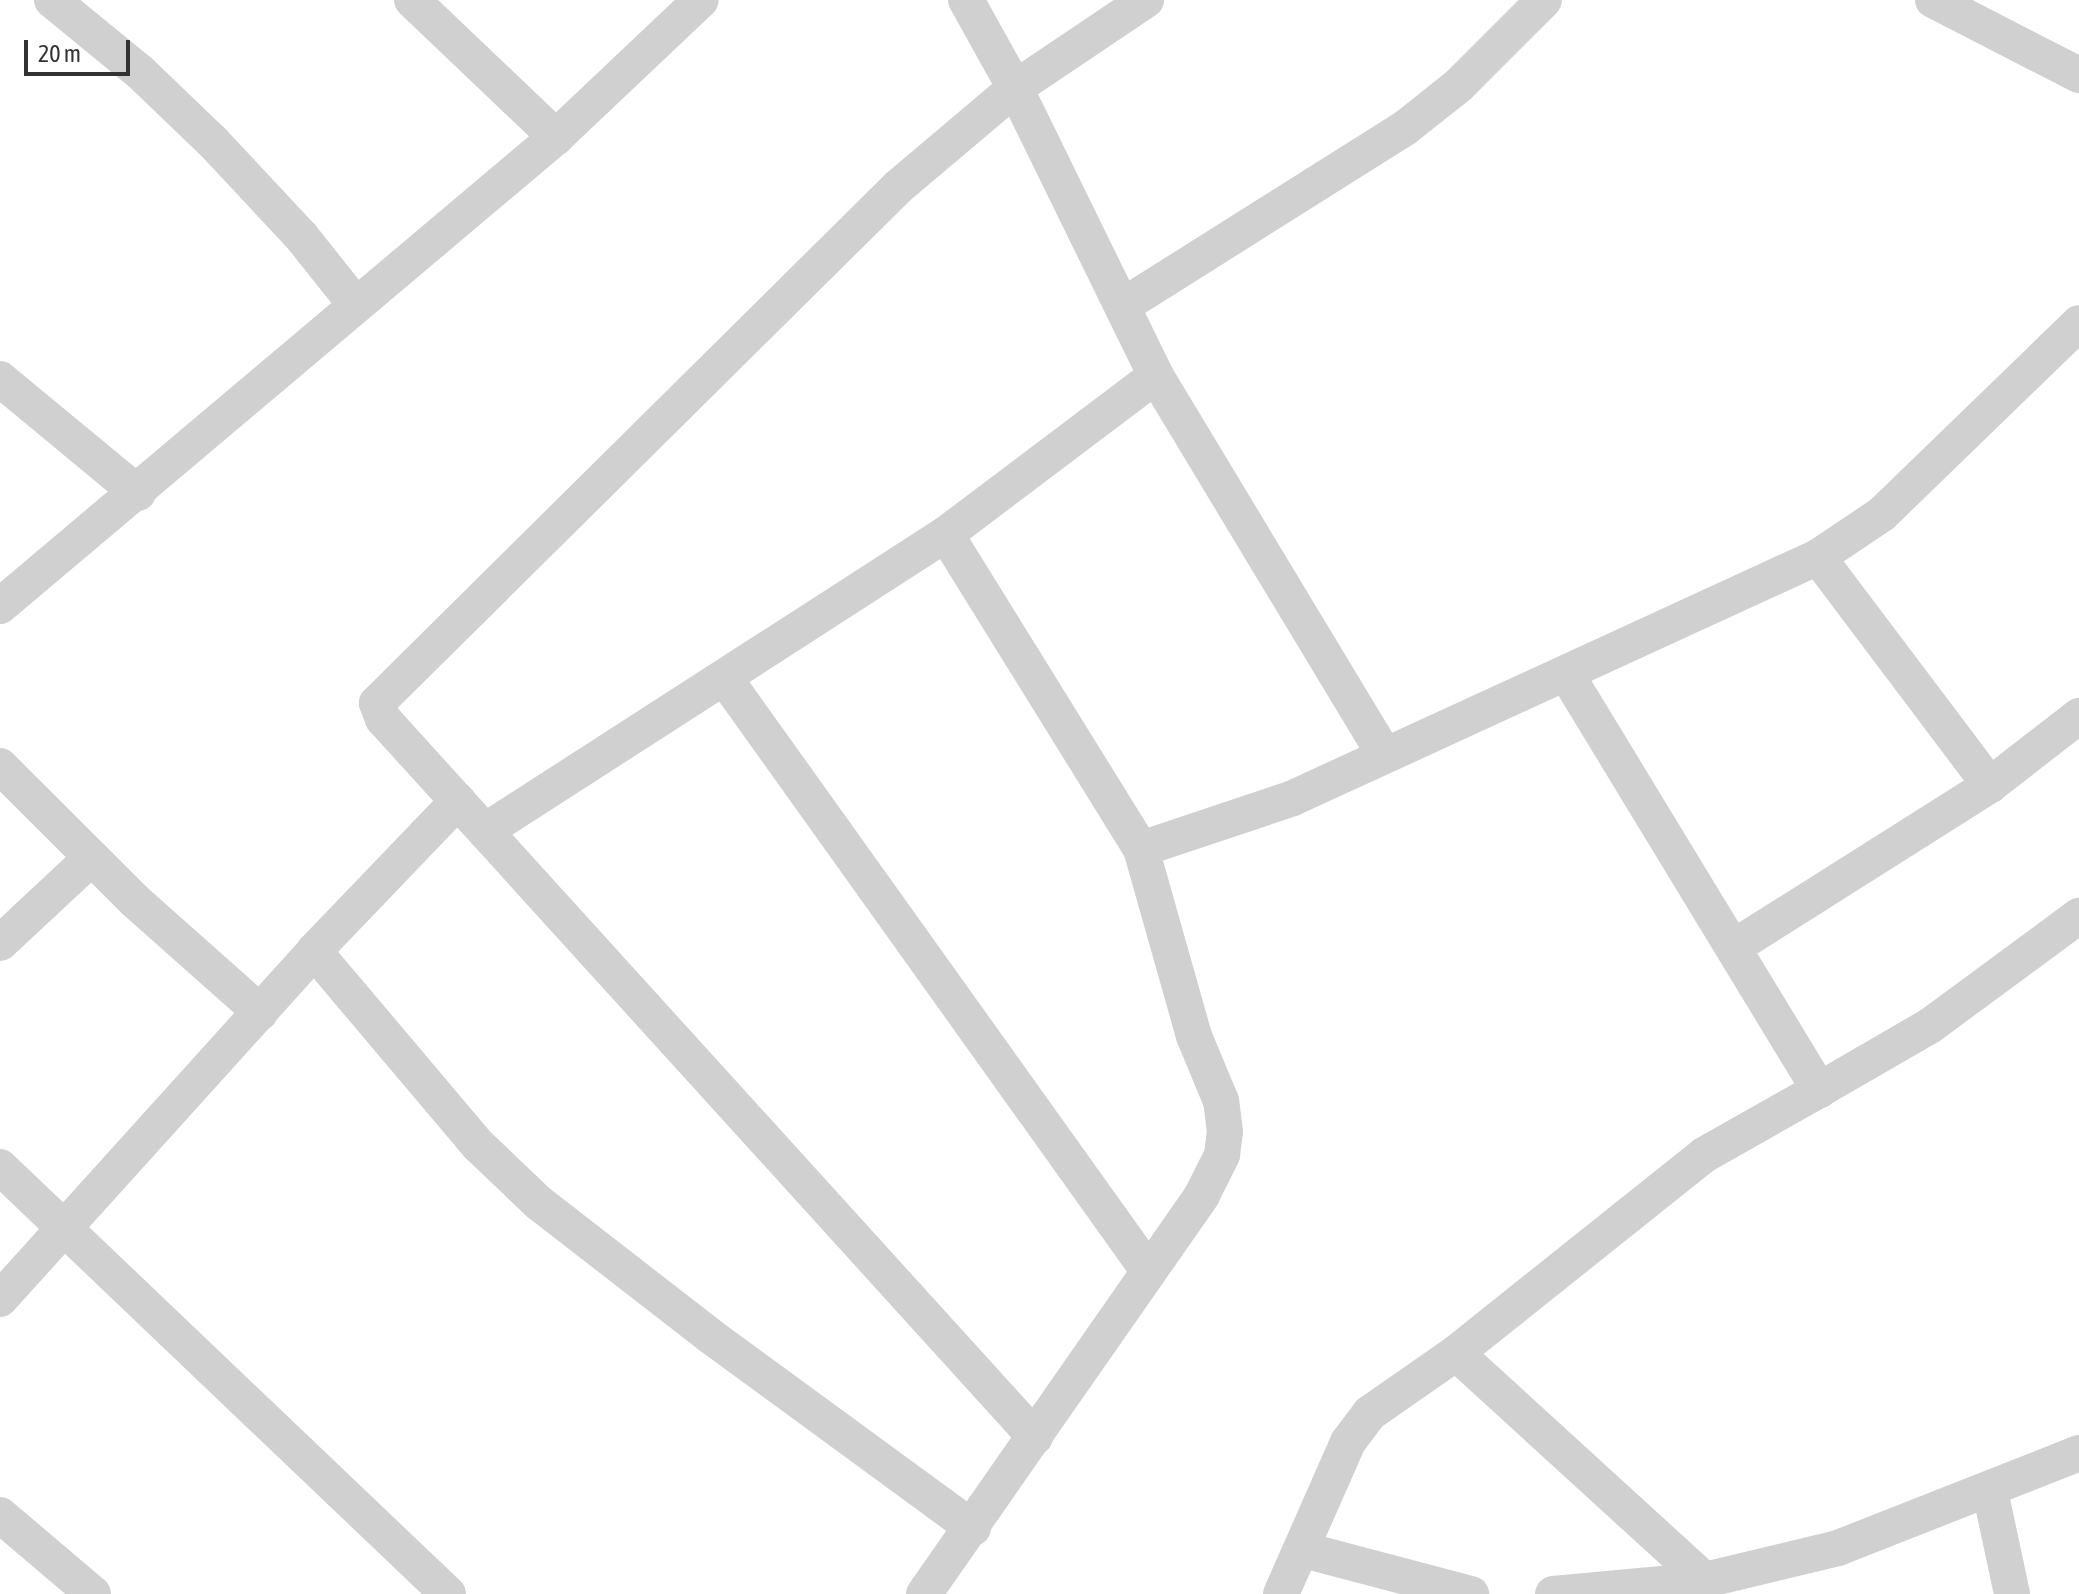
<!DOCTYPE html>
<html>
<head>
<meta charset="utf-8">
<style>
	body { margin:0 }
	#map { position:relative; width:2079px; height:1594px; overflow:hidden; background:#fff; font-family:"Asap Condensed",sans-serif }
	div>[style] { position:absolute }
	.street>* { height:36px; margin:-18px; padding:0 18px; transform-origin:18px; border-radius:18px; background:#d0d0d0 }
	span { translate:-50% -50%; white-space:nowrap; text-align:center; line-height:1.15; -webkit-text-stroke:8px #fff; paint-order:stroke }
	.scale { position:absolute; left:24px; top:40px; width:106px; height:36px; box-sizing:border-box; border:4px solid #333; border-top:0; padding-left:10px; font-size:24px; line-height:28px; white-space:nowrap; color:#333; -webkit-text-stroke:6px #fff; paint-order:stroke }
</style>
</head>
<body>
<div id="map">
	<div class="street">
		<div style="left:52px;top:0;width:114px;rotate:39.3deg"></div>
		<div style="left:140px;top:72px;width:101px;rotate:43.8deg"></div>
		<div style="left:213px;top:142px;width:129px;rotate:46.9deg"></div>
		<div style="left:301px;top:236px;width:87px;rotate:51.5deg"></div>
		<div style="left:412px;top:0;width:199px;rotate:43.6deg"></div>
		<div style="left:966px;top:0;width:101px;rotate:60.9deg"></div>
		<div style="left:1015px;top:88px;width:321px;rotate:63.9deg"></div>
		<div style="left:1156px;top:376px;width:440px;rotate:58.9deg"></div>
		<div style="left:1933px;top:0;width:164px;rotate:27.2deg"></div>
		<div style="left:1124px;top:305px;width:332px;rotate:-32.2deg"></div>
		<div style="left:1405px;top:128px;width:69px;rotate:-38.5deg"></div>
		<div style="left:1459px;top:85px;width:120px;rotate:-45deg"></div>
		<div style="left:0;top:379px;width:179px;rotate:39.6deg"></div>
		<div style="left:1818px;top:557px;width:286px;rotate:53deg"></div>
		<div style="left:0;top:606px;width:727px;rotate:-40.15deg"></div>
		<div style="left:556px;top:137px;width:199px;rotate:-43.4deg"></div>
		<div style="left:1567px;top:675px;width:486px;rotate:58.7deg"></div>
		<div style="left:1819px;top:1090px;width:129px;rotate:-30.1deg"></div>
		<div style="left:1931px;top:1025px;width:184px;rotate:-36.4deg"></div>
		<div style="left:726px;top:680px;width:724px;rotate:54.44deg"></div>
		<div style="left:0;top:766px;width:190px;rotate:45deg"></div>
		<div style="left:134px;top:900px;width:169px;rotate:41.6deg"></div>
		<div style="left:485px;top:831px;width:548px;rotate:-32.79deg"></div>
		<div style="left:946px;top:534px;width:263px;rotate:-37deg"></div>
		<div style="left:1141px;top:849px;width:160px;rotate:-18.5deg"></div>
		<div style="left:1293px;top:798px;width:578px;rotate:-24.66deg"></div>
		<div style="left:1818px;top:557px;width:77px;rotate:-33.9deg"></div>
		<div style="left:1882px;top:514px;width:274px;rotate:-44.1deg"></div>
		<div style="left:0;top:943px;width:125px;rotate:-43deg"></div>
		<div style="left:1734px;top:947px;width:303px;rotate:-32.3deg"></div>
		<div style="left:1990px;top:785px;width:113px;rotate:-37.8deg"></div>
		<div style="left:314px;top:951px;width:254px;rotate:49.8deg"></div>
		<div style="left:478px;top:1145px;width:84px;rotate:43.6deg"></div>
		<div style="left:539px;top:1203px;width:215px;rotate:37.8deg"></div>
		<div style="left:709px;top:1335px;width:327px;rotate:36.2deg"></div>
		<div style="left:0;top:1167px;width:619px;rotate:43.63deg"></div>
		<div style="left:0;top:1299px;width:469px;rotate:-47.9deg"></div>
		<div style="left:314px;top:951px;width:208px;rotate:-46.2deg"></div>
		<div style="left:1456px;top:1353px;width:337px;rotate:42.4deg"></div>
		<div style="left:1035px;top:1437px;width:970px;rotate:-132.24deg"></div>
		<div style="left:383px;top:719px;width:17px;rotate:-111deg"></div>
		<div style="left:377px;top:703px;width:733px;rotate:-44.72deg"></div>
		<div style="left:898px;top:187px;width:153px;rotate:-40.2deg"></div>
		<div style="left:1015px;top:88px;width:158px;rotate:-33.9deg"></div>
		<div style="left:1990px;top:1491px;width:105px;rotate:77.9deg"></div>
		<div style="left:0;top:1515px;width:122px;rotate:40.3deg"></div>
		<div style="left:1304px;top:1550px;width:173px;rotate:14.8deg"></div>
		<div style="left:924px;top:1594px;width:486px;rotate:-55.1deg"></div>
		<div style="left:1202px;top:1195px;width:45px;rotate:-63.4deg"></div>
		<div style="left:1222px;top:1155px;width:23px;rotate:-83deg"></div>
		<div style="left:1225px;top:1132px;width:31px;rotate:-97deg"></div>
		<div style="left:1221px;top:1101px;width:70px;rotate:-112.6deg"></div>
		<div style="left:1194px;top:1036px;width:194px;rotate:-105.8deg"></div>
		<div style="left:1141px;top:849px;width:370px;rotate:-121.8deg"></div>
		<div style="left:1281px;top:1594px;width:166px;rotate:-66.2deg"></div>
		<div style="left:1348px;top:1442px;width:36px;rotate:-53deg"></div>
		<div style="left:1370px;top:1413px;width:105px;rotate:-34.9deg"></div>
		<div style="left:1456px;top:1353px;width:317px;rotate:-38.6deg"></div>
		<div style="left:1704px;top:1155px;width:132px;rotate:-29.5deg"></div>
		<div style="left:1553px;top:1594px;width:153px;rotate:-5.3deg"></div>
		<div style="left:1705px;top:1580px;width:137px;rotate:-13.5deg"></div>
		<div style="left:1838px;top:1548px;width:259px;rotate:-21.5deg"></div>
	</div>
	<div class="scale">20 m</div>
</div>
</body>
</html>
